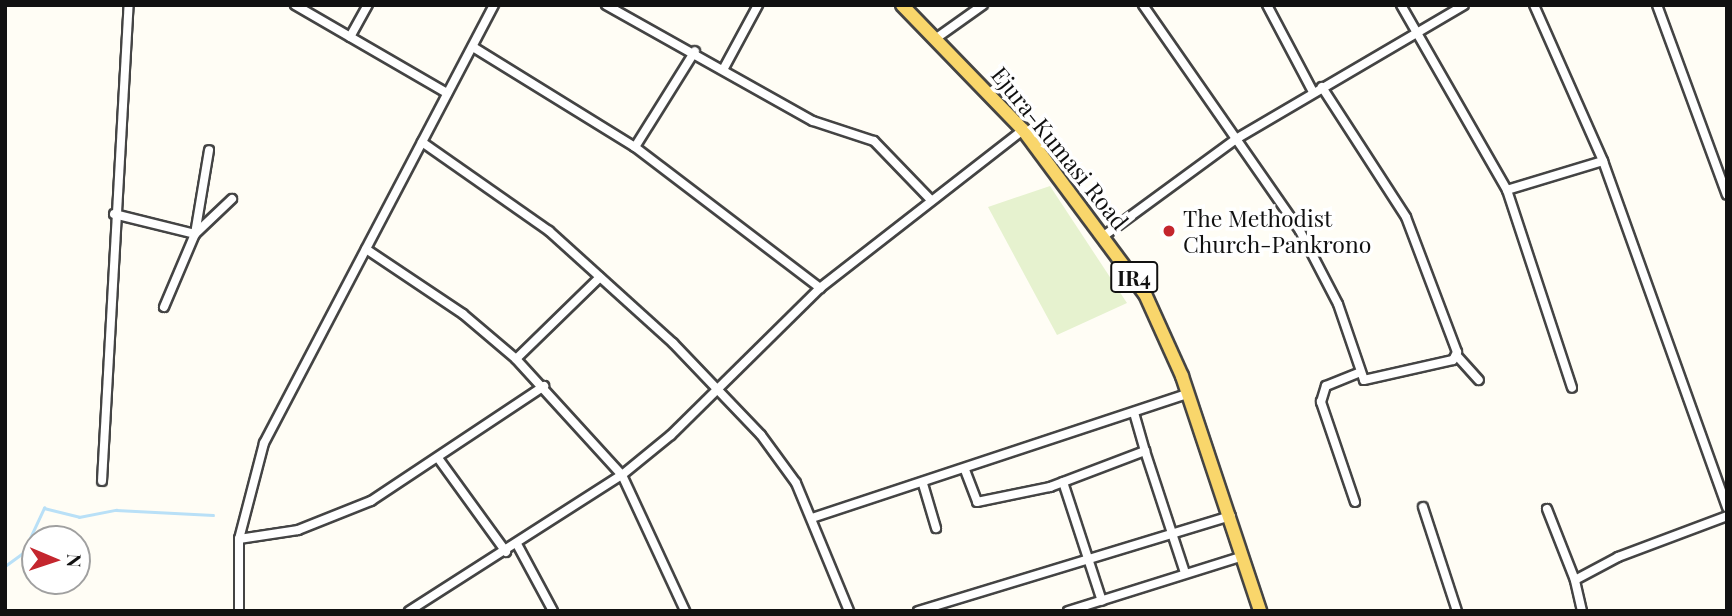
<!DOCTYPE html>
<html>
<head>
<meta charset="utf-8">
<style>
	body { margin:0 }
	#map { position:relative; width:1732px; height:616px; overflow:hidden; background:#fffdf5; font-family:"Playfair Display",serif }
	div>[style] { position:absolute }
	.pitch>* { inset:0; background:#e6f2cf }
	.stream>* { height:2.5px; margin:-1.25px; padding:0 1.25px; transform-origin:1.25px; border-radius:1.25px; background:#b9e0f7 }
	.roads { filter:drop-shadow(2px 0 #444) drop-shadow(-2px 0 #444) drop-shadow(0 2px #444) drop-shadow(0 -2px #444) }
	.minor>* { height:8px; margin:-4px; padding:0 4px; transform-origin:4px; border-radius:4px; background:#fff }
	.primary>* { height:12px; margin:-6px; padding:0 6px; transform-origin:6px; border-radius:6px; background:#f9d66b }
	.dots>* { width:19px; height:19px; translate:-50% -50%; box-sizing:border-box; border:4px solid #fff; border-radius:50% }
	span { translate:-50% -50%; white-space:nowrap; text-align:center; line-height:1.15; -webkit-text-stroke:7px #fff; paint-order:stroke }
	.shield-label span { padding:2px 5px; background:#fff; border:2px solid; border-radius:5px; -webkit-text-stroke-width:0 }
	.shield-label { font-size:21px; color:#111; font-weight:700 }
	.street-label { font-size:23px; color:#111 }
	.poi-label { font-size:23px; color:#111 }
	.left { translate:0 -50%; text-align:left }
	.frame { position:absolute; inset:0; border:7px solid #111; pointer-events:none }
	.north { position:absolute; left:21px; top:525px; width:70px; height:70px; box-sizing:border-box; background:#fff; border:2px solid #a0a0a0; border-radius:50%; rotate:92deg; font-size:19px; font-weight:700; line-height:28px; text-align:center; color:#111 }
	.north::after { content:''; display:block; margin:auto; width:24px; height:32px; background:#c4262e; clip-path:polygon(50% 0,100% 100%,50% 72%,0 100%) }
</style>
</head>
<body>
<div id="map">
	<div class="pitch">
		<div style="clip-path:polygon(1050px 186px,1127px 303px,1057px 335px,988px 207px)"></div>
	</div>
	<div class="stream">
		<div style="left:5px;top:566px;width:22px;rotate:-36deg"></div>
		<div style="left:23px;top:553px;width:50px;rotate:-65deg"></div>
		<div style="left:44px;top:508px;width:36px;rotate:14deg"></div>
		<div style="left:79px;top:517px;width:38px;rotate:-11deg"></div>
		<div style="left:116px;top:510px;width:97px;rotate:3deg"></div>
	</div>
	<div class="roads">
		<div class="minor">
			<div style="left:295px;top:5px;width:176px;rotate:30.1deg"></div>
			<div style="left:606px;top:5px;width:237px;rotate:29.3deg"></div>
			<div style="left:813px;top:121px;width:64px;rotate:18.2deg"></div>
			<div style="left:874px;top:141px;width:82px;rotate:46deg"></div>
			<div style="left:1143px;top:5px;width:275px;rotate:55.2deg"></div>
			<div style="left:1300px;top:231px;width:82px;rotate:62.5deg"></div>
			<div style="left:1338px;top:304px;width:80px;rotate:71.1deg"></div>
			<div style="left:1364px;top:380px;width:91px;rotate:-12.7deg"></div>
			<div style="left:1453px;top:360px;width:9px;rotate:-63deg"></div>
			<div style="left:1457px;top:352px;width:144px;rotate:-110.7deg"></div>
			<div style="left:1406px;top:217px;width:155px;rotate:-122.9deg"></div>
			<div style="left:1267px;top:5px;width:98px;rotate:62.1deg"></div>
			<div style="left:1401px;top:5px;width:213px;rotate:60.2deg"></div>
			<div style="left:1507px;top:190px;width:208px;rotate:71.8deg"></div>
			<div style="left:1534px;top:5px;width:171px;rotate:66.1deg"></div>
			<div style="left:1603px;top:161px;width:368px;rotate:70.3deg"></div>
			<div style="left:1657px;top:5px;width:202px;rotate:69.8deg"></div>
			<div style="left:350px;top:37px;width:37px;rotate:-61deg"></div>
			<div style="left:938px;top:37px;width:55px;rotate:-35.4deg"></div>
			<div style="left:473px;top:47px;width:190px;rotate:31.7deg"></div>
			<div style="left:635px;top:147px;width:233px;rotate:37.3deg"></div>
			<div style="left:724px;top:68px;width:72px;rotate:-61.6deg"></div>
			<div style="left:422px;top:142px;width:155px;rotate:35deg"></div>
			<div style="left:549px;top:231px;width:167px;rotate:42.1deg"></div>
			<div style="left:673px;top:343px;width:127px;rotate:46.3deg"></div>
			<div style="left:761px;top:435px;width:59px;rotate:53.9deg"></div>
			<div style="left:796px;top:483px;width:139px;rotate:67.5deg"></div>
			<div style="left:635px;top:147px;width:113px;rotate:-58deg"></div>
			<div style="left:1507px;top:190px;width:100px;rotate:-16.8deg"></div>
			<div style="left:114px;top:214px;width:83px;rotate:13.9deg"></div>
			<div style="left:195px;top:234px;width:51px;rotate:-43.4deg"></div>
			<div style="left:1105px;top:235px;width:162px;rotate:-36.2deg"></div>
			<div style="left:1236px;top:139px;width:264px;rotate:-30.4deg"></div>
			<div style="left:366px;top:249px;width:117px;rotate:33.8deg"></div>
			<div style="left:463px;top:314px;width:70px;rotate:40.3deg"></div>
			<div style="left:516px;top:359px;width:157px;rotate:47.6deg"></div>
			<div style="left:622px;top:475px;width:150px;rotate:65.1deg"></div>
			<div style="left:164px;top:307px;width:79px;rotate:-67deg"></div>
			<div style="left:195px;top:234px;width:85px;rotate:-80.5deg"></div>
			<div style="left:1458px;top:357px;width:31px;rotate:48deg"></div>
			<div style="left:516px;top:359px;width:117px;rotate:-44.3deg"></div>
			<div style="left:1145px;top:451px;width:128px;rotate:71.8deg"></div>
			<div style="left:438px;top:458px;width:116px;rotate:54.1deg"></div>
			<div style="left:965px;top:470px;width:34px;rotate:69deg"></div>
			<div style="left:977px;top:502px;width:75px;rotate:-11.6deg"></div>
			<div style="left:1050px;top:487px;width:102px;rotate:-20.8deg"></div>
			<div style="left:1145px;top:451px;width:40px;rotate:-106deg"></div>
			<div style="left:102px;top:481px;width:477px;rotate:-86.8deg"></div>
			<div style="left:1063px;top:482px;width:125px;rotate:71.9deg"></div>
			<div style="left:923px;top:484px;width:46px;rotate:73.5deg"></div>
			<div style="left:1355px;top:502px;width:106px;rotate:-108.8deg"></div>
			<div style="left:1321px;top:402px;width:17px;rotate:-73deg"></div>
			<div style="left:1326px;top:386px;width:37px;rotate:-22deg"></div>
			<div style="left:1423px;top:507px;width:109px;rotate:71.9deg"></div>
			<div style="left:1547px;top:509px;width:76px;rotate:68.5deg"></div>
			<div style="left:812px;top:518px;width:396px;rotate:-18.3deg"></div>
			<div style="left:239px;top:539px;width:60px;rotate:-8.7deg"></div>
			<div style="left:298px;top:530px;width:79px;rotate:-21.7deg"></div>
			<div style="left:371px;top:501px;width:208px;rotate:-33.6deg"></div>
			<div style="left:518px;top:546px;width:74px;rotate:61.7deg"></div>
			<div style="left:239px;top:611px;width:72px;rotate:-90deg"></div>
			<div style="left:239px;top:539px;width:99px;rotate:-75.4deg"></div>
			<div style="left:264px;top:443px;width:495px;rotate:-62.3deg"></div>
			<div style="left:409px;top:611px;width:253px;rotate:-32.6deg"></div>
			<div style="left:622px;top:475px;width:63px;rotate:-39.2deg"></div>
			<div style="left:671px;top:435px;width:209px;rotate:-44.6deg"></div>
			<div style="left:820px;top:288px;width:257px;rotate:-37.9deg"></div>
			<div style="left:918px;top:611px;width:327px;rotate:-16.9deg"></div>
			<div style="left:1068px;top:611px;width:183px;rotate:-17.4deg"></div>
			<div style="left:1582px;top:611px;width:32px;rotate:-103deg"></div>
			<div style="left:1575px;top:580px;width:49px;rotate:-28.1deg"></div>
			<div style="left:1618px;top:557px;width:116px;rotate:-20.6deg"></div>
		</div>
		<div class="primary">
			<div style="left:902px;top:5px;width:174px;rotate:45.9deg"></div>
			<div style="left:1023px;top:130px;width:204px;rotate:53.4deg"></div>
			<div style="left:1145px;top:294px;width:90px;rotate:65.7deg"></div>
			<div style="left:1182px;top:376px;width:248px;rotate:71.6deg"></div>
		</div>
	</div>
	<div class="dots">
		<div style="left:1169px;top:231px;background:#c4262e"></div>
	</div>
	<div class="shield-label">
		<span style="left:1134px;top:277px">IR4</span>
	</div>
	<div class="street-label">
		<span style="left:1060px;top:148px;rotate:51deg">Ejura-Kumasi Road</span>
	</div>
	<div class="poi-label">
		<span class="left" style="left:1183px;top:231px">The Methodist<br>Church-Pankrono</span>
	</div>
	<div class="frame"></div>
	<div class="north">N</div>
</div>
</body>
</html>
